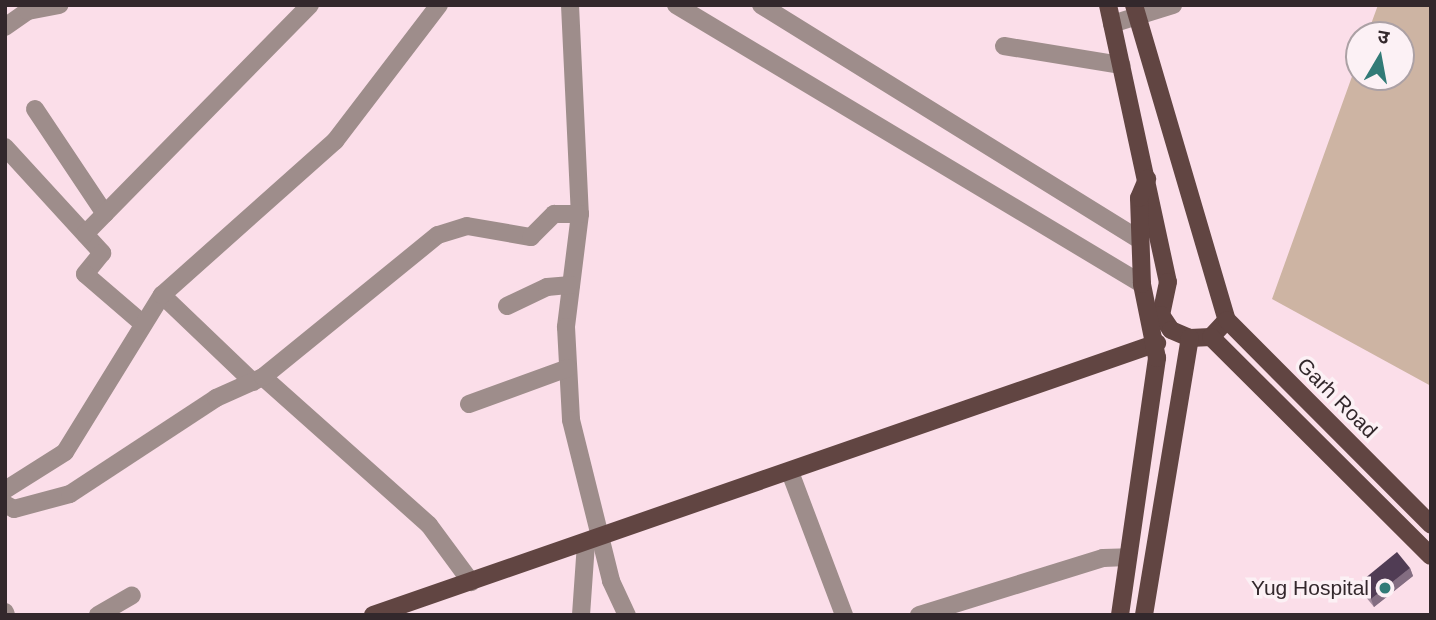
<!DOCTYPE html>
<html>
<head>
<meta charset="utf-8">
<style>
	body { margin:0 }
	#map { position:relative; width:1436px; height:620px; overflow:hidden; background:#fbdee9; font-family:Arial,"Noto Sans Devanagari",sans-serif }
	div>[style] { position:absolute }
	.green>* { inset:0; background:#cdb4a3 }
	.minor>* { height:18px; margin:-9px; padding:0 9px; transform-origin:9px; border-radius:9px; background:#9e8d8b }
	.major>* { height:18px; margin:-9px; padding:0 9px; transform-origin:9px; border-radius:9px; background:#614542 }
	.wall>* { inset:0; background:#a68d9e }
	.shaded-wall>* { inset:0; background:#836d81 }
	.building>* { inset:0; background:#503c54 }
	.dots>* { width:19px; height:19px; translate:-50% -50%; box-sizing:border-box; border:4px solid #fcf1f5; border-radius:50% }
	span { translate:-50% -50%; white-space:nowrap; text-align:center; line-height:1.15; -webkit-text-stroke:7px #fcf1f5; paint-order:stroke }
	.street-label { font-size:21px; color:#33282c }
	.poi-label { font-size:21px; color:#33282c }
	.right { translate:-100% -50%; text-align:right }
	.frame { position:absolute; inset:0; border:7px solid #33282c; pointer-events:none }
	.north { position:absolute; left:1345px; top:21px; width:70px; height:70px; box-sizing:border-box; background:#fcf1f5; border:2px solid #aca1a5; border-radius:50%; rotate:10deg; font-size:19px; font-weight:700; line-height:28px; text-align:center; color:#33282c }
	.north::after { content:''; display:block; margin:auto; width:24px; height:32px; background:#327b77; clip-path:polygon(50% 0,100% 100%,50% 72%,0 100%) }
</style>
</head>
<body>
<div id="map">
	<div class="green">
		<div style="clip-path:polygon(1378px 5px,1431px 5px,1431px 386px,1272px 299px,1359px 57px,1359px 77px,1401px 77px,1401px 35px,1367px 35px)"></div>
	</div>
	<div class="minor">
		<div style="left:570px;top:5px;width:209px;rotate:87.3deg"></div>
		<div style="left:580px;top:214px;width:114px;rotate:97.1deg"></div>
		<div style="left:566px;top:327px;width:93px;rotate:86.9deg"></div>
		<div style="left:571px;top:420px;width:166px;rotate:76deg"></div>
		<div style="left:611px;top:581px;width:38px;rotate:65deg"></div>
		<div style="left:676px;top:5px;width:543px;rotate:30.91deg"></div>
		<div style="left:761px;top:5px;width:446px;rotate:31.8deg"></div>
		<div style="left:1112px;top:24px;width:64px;rotate:-17.3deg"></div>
		<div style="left:5px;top:27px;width:28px;rotate:-35deg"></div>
		<div style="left:28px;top:11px;width:32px;rotate:-11deg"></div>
		<div style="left:1004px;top:46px;width:119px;rotate:9.2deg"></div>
		<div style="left:35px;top:109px;width:126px;rotate:56.3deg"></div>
		<div style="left:5px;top:147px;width:144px;rotate:47.5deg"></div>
		<div style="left:102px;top:253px;width:27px;rotate:129deg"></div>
		<div style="left:85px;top:274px;width:75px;rotate:40.7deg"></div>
		<div style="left:85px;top:234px;width:321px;rotate:-45.5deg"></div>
		<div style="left:162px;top:295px;width:126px;rotate:43.7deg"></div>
		<div style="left:507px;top:306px;width:44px;rotate:-25.4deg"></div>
		<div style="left:547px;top:287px;width:24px;rotate:-5deg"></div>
		<div style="left:263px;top:377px;width:222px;rotate:41.7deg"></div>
		<div style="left:429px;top:525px;width:71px;rotate:53.6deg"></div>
		<div style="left:469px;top:404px;width:105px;rotate:-20deg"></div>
		<div style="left:790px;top:472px;width:153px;rotate:69.3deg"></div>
		<div style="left:5px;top:490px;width:71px;rotate:-32.3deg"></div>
		<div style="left:65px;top:452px;width:185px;rotate:-58.3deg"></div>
		<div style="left:162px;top:295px;width:232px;rotate:-41.7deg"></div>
		<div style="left:335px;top:141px;width:171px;rotate:-52.6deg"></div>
		<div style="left:5px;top:504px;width:10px;rotate:29deg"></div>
		<div style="left:14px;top:509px;width:58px;rotate:-15deg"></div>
		<div style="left:70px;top:494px;width:175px;rotate:-33.3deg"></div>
		<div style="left:216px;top:398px;width:51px;rotate:-24.1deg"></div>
		<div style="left:263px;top:377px;width:225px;rotate:-39.1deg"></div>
		<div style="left:438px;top:235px;width:30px;rotate:-17deg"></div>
		<div style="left:467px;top:226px;width:65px;rotate:9.8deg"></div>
		<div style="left:531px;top:237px;width:33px;rotate:-45deg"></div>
		<div style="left:554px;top:214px;width:26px"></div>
		<div style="left:5px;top:612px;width:3px;rotate:72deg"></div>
		<div style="left:98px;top:615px;width:39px;rotate:-30deg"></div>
		<div style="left:581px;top:615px;width:71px;rotate:-86deg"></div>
		<div style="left:919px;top:615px;width:193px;rotate:-17.2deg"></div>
		<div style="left:1103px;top:558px;width:25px;rotate:-2deg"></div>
	</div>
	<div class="major">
		<div style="left:1108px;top:5px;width:283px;rotate:77.8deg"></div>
		<div style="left:1168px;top:282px;width:34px;rotate:102deg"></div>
		<div style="left:1161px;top:315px;width:18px;rotate:56deg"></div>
		<div style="left:1171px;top:330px;width:21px;rotate:23deg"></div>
		<div style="left:1190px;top:338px;width:21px;rotate:-3deg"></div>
		<div style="left:1211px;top:337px;width:23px;rotate:-47deg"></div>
		<div style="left:1134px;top:5px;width:328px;rotate:73.6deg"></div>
		<div style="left:1227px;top:320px;width:289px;rotate:45.1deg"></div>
		<div style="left:1211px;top:337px;width:310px;rotate:44.9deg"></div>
		<div style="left:373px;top:615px;width:830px;rotate:-19.13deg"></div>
		<div style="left:1120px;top:615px;width:260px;rotate:-81.8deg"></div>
		<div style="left:1157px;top:358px;width:76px;rotate:-101.5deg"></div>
		<div style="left:1142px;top:284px;width:86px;rotate:-92deg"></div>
		<div style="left:1139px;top:198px;width:21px;rotate:-67deg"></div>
		<div style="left:1144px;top:615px;width:281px;rotate:-80.6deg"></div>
	</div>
	<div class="wall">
		<div style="clip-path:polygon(1410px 568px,1413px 576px,1374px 607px,1361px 591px,1358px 584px)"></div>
	</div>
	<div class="shaded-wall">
		<div style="clip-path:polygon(1410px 568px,1413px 576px,1374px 607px,1371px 599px)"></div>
	</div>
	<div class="building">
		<div style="clip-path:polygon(1397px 552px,1410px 568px,1371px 599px,1358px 584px)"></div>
	</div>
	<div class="dots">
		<div style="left:1385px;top:588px;background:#327b77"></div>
	</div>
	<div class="street-label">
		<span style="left:1337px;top:398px;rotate:45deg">Garh Road</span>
	</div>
	<div class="poi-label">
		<span class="right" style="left:1369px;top:588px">Yug Hospital</span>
	</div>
	<div class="frame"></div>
	<div class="north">उ</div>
</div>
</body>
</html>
